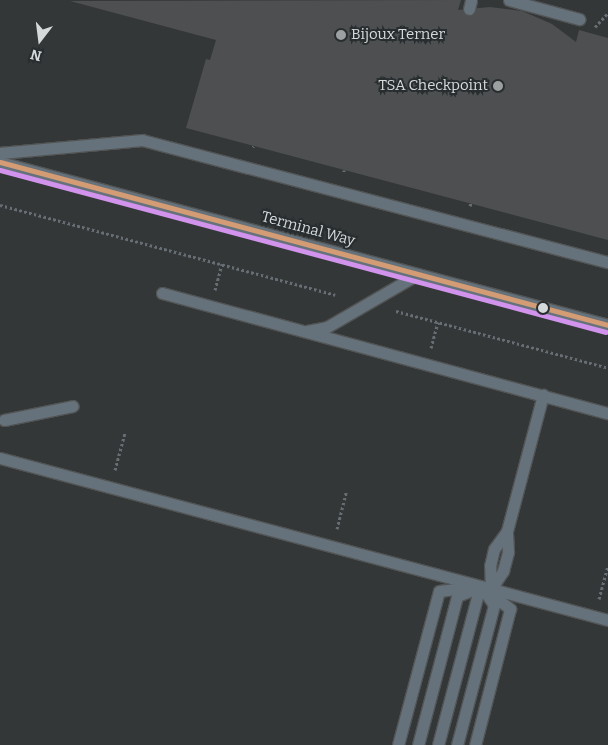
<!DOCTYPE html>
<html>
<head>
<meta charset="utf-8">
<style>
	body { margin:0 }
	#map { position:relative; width:608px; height:745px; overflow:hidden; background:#343738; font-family:Bitter,serif }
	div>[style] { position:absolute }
	.building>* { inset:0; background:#4d4f50 }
	.path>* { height:3px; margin-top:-1.5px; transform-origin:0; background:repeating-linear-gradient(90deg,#666e74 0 2.5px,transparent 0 5px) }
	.roads { filter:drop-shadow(1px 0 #525454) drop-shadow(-1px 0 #525454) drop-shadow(0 1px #525454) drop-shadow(0 -1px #525454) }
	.lane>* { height:11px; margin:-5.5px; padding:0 5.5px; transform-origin:5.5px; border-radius:5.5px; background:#66727b }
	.bus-1>* { height:5px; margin:-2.5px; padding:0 2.5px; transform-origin:2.5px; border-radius:2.5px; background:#d39c74 }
	.bus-2>* { height:5px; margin:-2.5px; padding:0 2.5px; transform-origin:2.5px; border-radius:2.5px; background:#d193ec }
	.dots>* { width:14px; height:14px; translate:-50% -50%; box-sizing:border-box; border:2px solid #282e30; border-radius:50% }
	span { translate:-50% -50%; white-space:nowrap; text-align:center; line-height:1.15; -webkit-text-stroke:4px #282e30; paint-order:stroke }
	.poi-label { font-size:15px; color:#d5d9da }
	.left { translate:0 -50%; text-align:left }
	.right { translate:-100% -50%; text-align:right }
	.street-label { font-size:15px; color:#d5d9da }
	.north { position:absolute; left:15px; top:15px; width:50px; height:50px; -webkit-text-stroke:4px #282e30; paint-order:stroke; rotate:195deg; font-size:14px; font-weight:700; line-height:20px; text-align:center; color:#d5d9da }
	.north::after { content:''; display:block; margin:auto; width:18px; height:22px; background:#d5d9da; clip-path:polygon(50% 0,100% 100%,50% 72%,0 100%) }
</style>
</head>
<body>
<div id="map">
	<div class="building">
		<div style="clip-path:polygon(461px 0,458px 10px,490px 7px,522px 11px,552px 24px,576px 42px,579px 30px,608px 38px,608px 240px,186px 128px,206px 59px,210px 60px,216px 40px,70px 1px)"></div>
	</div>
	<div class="path">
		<div style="left:595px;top:27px;width:19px;rotate:-47deg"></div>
		<div style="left:253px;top:147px;width:1px;rotate:-45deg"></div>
		<div style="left:344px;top:172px;width:2px;rotate:-90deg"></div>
		<div style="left:0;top:205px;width:347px;rotate:15deg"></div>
		<div style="left:470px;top:206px;width:3px;rotate:-72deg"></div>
		<div style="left:215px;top:290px;width:27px;rotate:-75deg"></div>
		<div style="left:396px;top:311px;width:220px;rotate:15deg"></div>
		<div style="left:431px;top:348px;width:27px;rotate:-75deg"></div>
		<div style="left:115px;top:470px;width:38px;rotate:-75deg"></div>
		<div style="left:337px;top:529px;width:38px;rotate:-76deg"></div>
		<div style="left:599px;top:599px;width:34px;rotate:-75deg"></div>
	</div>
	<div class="roads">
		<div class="lane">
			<div style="left:509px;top:0;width:73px;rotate:15.2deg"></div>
			<div style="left:469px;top:9px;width:9px;rotate:-77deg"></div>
			<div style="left:0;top:153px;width:143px;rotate:-5.2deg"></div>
			<div style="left:142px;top:140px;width:482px;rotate:14.7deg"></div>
			<div style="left:0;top:162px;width:629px;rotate:15.01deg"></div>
			<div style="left:162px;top:293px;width:462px;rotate:15.1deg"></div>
			<div style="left:307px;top:331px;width:20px;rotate:-11deg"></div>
			<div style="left:327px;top:327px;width:105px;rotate:-30.2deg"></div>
			<div style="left:4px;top:420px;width:70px;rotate:-11.5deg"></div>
			<div style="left:0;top:458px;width:629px;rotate:14.92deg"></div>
			<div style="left:491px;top:589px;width:22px;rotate:-56deg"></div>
			<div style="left:503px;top:571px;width:20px;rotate:-75deg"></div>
			<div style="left:508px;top:552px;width:21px;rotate:-93deg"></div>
			<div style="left:507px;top:531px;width:141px;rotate:-75.2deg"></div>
			<div style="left:491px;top:589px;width:23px;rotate:-92deg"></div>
			<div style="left:490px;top:566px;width:17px;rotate:-77deg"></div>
			<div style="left:494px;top:549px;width:22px;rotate:-54deg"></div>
			<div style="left:398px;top:745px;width:159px;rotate:-75.1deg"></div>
			<div style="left:439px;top:591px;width:41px;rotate:-7deg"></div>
			<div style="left:480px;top:586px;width:38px;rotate:37deg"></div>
			<div style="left:510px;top:609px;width:140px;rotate:104.4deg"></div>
			<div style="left:418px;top:745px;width:154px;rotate:-75.3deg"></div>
			<div style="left:457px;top:596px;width:14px;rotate:-21deg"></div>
			<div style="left:438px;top:745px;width:164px;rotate:-75.2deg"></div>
			<div style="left:457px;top:745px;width:145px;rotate:-75.2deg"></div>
			<div style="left:494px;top:605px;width:12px;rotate:-125deg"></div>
		</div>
	</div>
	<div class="bus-1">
		<div style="left:0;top:162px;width:629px;rotate:15.01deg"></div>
	</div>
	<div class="bus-2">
		<div style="left:0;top:170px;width:627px;rotate:14.97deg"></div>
	</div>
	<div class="dots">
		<div style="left:341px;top:35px;background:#9da0a1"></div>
		<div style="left:498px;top:86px;background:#9da0a1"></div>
		<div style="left:543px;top:308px;background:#d5d9da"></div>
	</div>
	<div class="poi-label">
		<span class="left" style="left:351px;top:35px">Bijoux Terner</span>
		<span class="right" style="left:488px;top:86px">TSA Checkpoint</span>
	</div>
	<div class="street-label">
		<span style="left:308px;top:229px;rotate:15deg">Terminal Way</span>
	</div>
	<div class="north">N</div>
</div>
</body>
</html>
